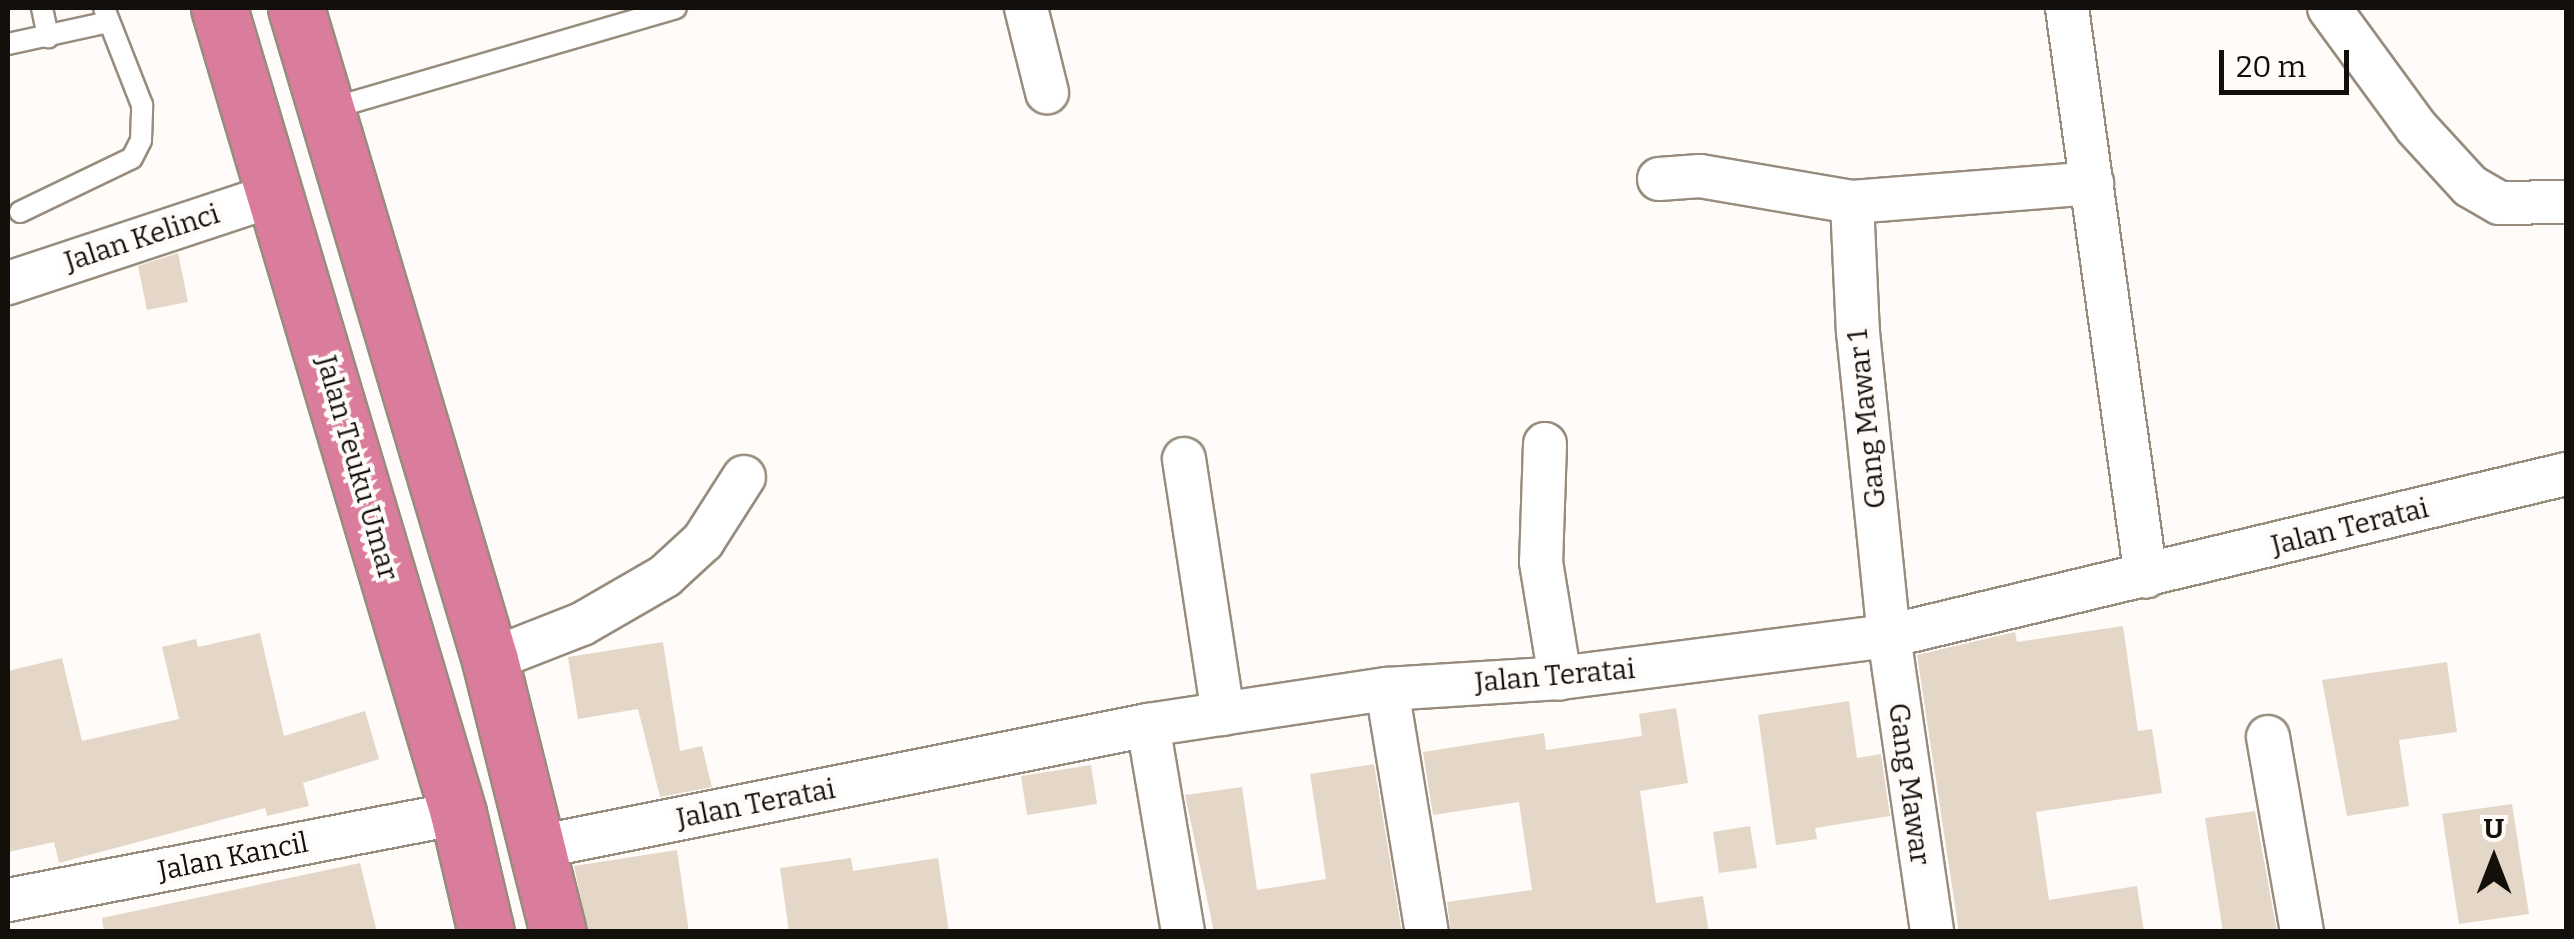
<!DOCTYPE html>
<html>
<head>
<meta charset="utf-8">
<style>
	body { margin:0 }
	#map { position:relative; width:2574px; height:939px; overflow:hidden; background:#fefbf8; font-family:Bitter,serif }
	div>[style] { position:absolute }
	.building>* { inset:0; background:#e4d7c8 }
	.roads { filter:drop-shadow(2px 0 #988c7e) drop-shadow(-2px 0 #988c7e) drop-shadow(0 2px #988c7e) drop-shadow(0 -2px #988c7e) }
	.service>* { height:20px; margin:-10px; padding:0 10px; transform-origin:10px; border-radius:10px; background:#fff }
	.minor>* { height:42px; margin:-21px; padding:0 21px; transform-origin:21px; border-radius:21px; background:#fff }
	.trunk>* { height:55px; margin:-27.5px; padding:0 27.5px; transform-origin:27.5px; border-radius:27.5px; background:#da7c9c }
	span { translate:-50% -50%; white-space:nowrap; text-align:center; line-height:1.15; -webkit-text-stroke:8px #fefbf8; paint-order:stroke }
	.street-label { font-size:28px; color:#130f0a }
	.frame { position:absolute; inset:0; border:10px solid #130f0a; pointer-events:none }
	.north { position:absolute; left:2444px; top:809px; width:100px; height:100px; -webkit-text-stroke:8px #fefbf8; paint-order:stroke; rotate:0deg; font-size:28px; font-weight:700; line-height:40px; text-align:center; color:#130f0a }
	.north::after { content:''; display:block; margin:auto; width:35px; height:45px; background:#130f0a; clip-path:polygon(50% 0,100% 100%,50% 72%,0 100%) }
	.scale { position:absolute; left:2219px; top:50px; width:130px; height:45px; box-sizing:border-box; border:5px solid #130f0a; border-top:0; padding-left:12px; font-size:30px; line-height:35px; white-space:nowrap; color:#130f0a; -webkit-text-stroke:8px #fefbf8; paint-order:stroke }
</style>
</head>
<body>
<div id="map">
	<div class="building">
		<div style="clip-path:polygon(178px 253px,188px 302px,147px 310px,138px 266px)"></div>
		<div style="clip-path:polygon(2123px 626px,2138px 731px,2152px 729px,2162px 793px,2036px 812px,2049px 900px,2137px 886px,2144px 932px,1959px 932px,1917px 655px,2015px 632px,2017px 642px)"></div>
		<div style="clip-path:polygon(260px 633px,284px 736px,365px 711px,379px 759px,303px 783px,309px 806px,267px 816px,265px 808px,59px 863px,54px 842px,8px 852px,8px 671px,62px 658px,82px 741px,179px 719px,162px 647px,196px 639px,198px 647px)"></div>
		<div style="clip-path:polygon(663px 642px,680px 751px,702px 746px,712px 787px,660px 797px,638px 709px,578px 719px,568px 657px)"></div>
		<div style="clip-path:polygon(2447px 662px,2457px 732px,2399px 740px,2409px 806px,2347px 816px,2322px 680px)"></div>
		<div style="clip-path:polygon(1849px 701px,1857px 758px,1881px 754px,1890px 816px,1815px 828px,1817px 839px,1776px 845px,1758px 715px)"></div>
		<div style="clip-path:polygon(1676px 708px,1688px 783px,1640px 791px,1656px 903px,1703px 896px,1709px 932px,1451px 932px,1447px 902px,1532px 890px,1519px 802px,1433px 815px,1423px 752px,1544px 733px,1546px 750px,1642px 736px,1639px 714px)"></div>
		<div style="clip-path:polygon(1374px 764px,1402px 932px,1214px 932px,1185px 795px,1242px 787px,1257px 890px,1326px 879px,1310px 774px)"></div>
		<div style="clip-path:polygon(1091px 765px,1097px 804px,1027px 815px,1021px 776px)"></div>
		<div style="clip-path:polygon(2512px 804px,2529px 914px,2459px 924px,2442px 814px)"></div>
		<div style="clip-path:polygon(2255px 811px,2277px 932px,2223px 932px,2205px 818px)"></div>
		<div style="clip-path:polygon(1750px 826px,1757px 868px,1719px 873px,1713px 832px)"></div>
		<div style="clip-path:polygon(677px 850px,689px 932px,588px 932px,574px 866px)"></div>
		<div style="clip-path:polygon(851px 858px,853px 871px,938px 858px,949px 932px,789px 932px,780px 868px)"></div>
		<div style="clip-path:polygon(360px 863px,377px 932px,104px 932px,102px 918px)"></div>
	</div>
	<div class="roads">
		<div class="service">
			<div style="left:42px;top:8px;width:30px;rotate:78deg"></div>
			<div style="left:8px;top:44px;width:103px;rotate:-12.3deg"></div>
			<div style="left:329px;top:109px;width:361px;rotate:-16.2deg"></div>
			<div style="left:20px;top:212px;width:124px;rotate:-25.7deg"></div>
			<div style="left:132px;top:158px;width:20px;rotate:-63deg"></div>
			<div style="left:141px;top:140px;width:35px;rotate:-88deg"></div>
			<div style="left:142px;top:105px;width:104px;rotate:-111.4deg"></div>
		</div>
		<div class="minor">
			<div style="left:1026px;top:8px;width:87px;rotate:76deg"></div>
			<div style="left:2067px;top:8px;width:574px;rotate:82.1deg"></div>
			<div style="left:2329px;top:8px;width:147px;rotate:53.8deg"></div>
			<div style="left:2416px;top:127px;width:80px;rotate:47.5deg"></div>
			<div style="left:2470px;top:186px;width:34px;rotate:30deg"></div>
			<div style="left:2500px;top:203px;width:66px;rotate:-0.9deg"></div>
			<div style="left:1659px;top:179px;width:41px;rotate:-4.2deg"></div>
			<div style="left:1700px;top:176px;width:154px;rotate:9.7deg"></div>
			<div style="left:1852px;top:202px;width:241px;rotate:-4.5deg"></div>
			<div style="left:1852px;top:202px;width:130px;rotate:87.4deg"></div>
			<div style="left:1858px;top:332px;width:306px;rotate:84.2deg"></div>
			<div style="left:1889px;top:636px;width:299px;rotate:81.7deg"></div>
			<div style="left:8px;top:283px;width:283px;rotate:-18.3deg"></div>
			<div style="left:1545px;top:444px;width:118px;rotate:91.9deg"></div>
			<div style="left:1541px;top:562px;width:118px;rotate:80.7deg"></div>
			<div style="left:1184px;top:459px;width:258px;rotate:81.3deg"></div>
			<div style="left:490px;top:660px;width:99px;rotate:-21.4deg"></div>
			<div style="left:582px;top:624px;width:96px;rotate:-30deg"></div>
			<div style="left:665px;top:576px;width:52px;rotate:-42.6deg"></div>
			<div style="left:703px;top:541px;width:76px;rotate:-57.4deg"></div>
			<div style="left:1387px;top:689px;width:246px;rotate:80.7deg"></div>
			<div style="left:1148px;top:725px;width:210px;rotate:80.4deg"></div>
			<div style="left:2268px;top:737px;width:198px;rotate:80.1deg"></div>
			<div style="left:538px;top:847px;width:622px;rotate:-11.31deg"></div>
			<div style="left:1148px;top:725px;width:242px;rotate:-8.6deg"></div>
			<div style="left:1387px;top:689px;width:173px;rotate:-3.6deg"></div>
			<div style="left:1560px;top:678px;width:332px;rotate:-7.3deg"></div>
			<div style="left:1889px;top:636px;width:696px;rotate:-13.46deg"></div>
			<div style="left:8px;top:900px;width:458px;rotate:-10.9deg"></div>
		</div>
		<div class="trunk">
			<div style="left:219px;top:8px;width:840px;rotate:73.46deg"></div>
			<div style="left:458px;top:813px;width:122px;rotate:76.8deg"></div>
			<div style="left:296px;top:8px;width:680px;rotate:73.43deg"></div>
			<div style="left:490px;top:660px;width:280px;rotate:76deg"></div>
		</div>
	</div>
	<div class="street-label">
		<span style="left:142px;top:238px;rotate:-18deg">Jalan Kelinci</span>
		<span style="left:1867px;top:419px;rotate:-96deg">Gang Mawar 1</span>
		<span style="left:357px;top:468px;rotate:74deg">Jalan Teuku Umar</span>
		<span style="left:2350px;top:527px;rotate:-14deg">Jalan Teratai</span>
		<span style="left:1555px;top:676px;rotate:-5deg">Jalan Teratai</span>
		<span style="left:1909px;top:784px;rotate:82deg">Gang Mawar</span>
		<span style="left:756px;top:804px;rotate:-11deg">Jalan Teratai</span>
		<span style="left:233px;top:857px;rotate:-11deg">Jalan Kancil</span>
	</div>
	<div class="frame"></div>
	<div class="north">U</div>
	<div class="scale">20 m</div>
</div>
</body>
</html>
